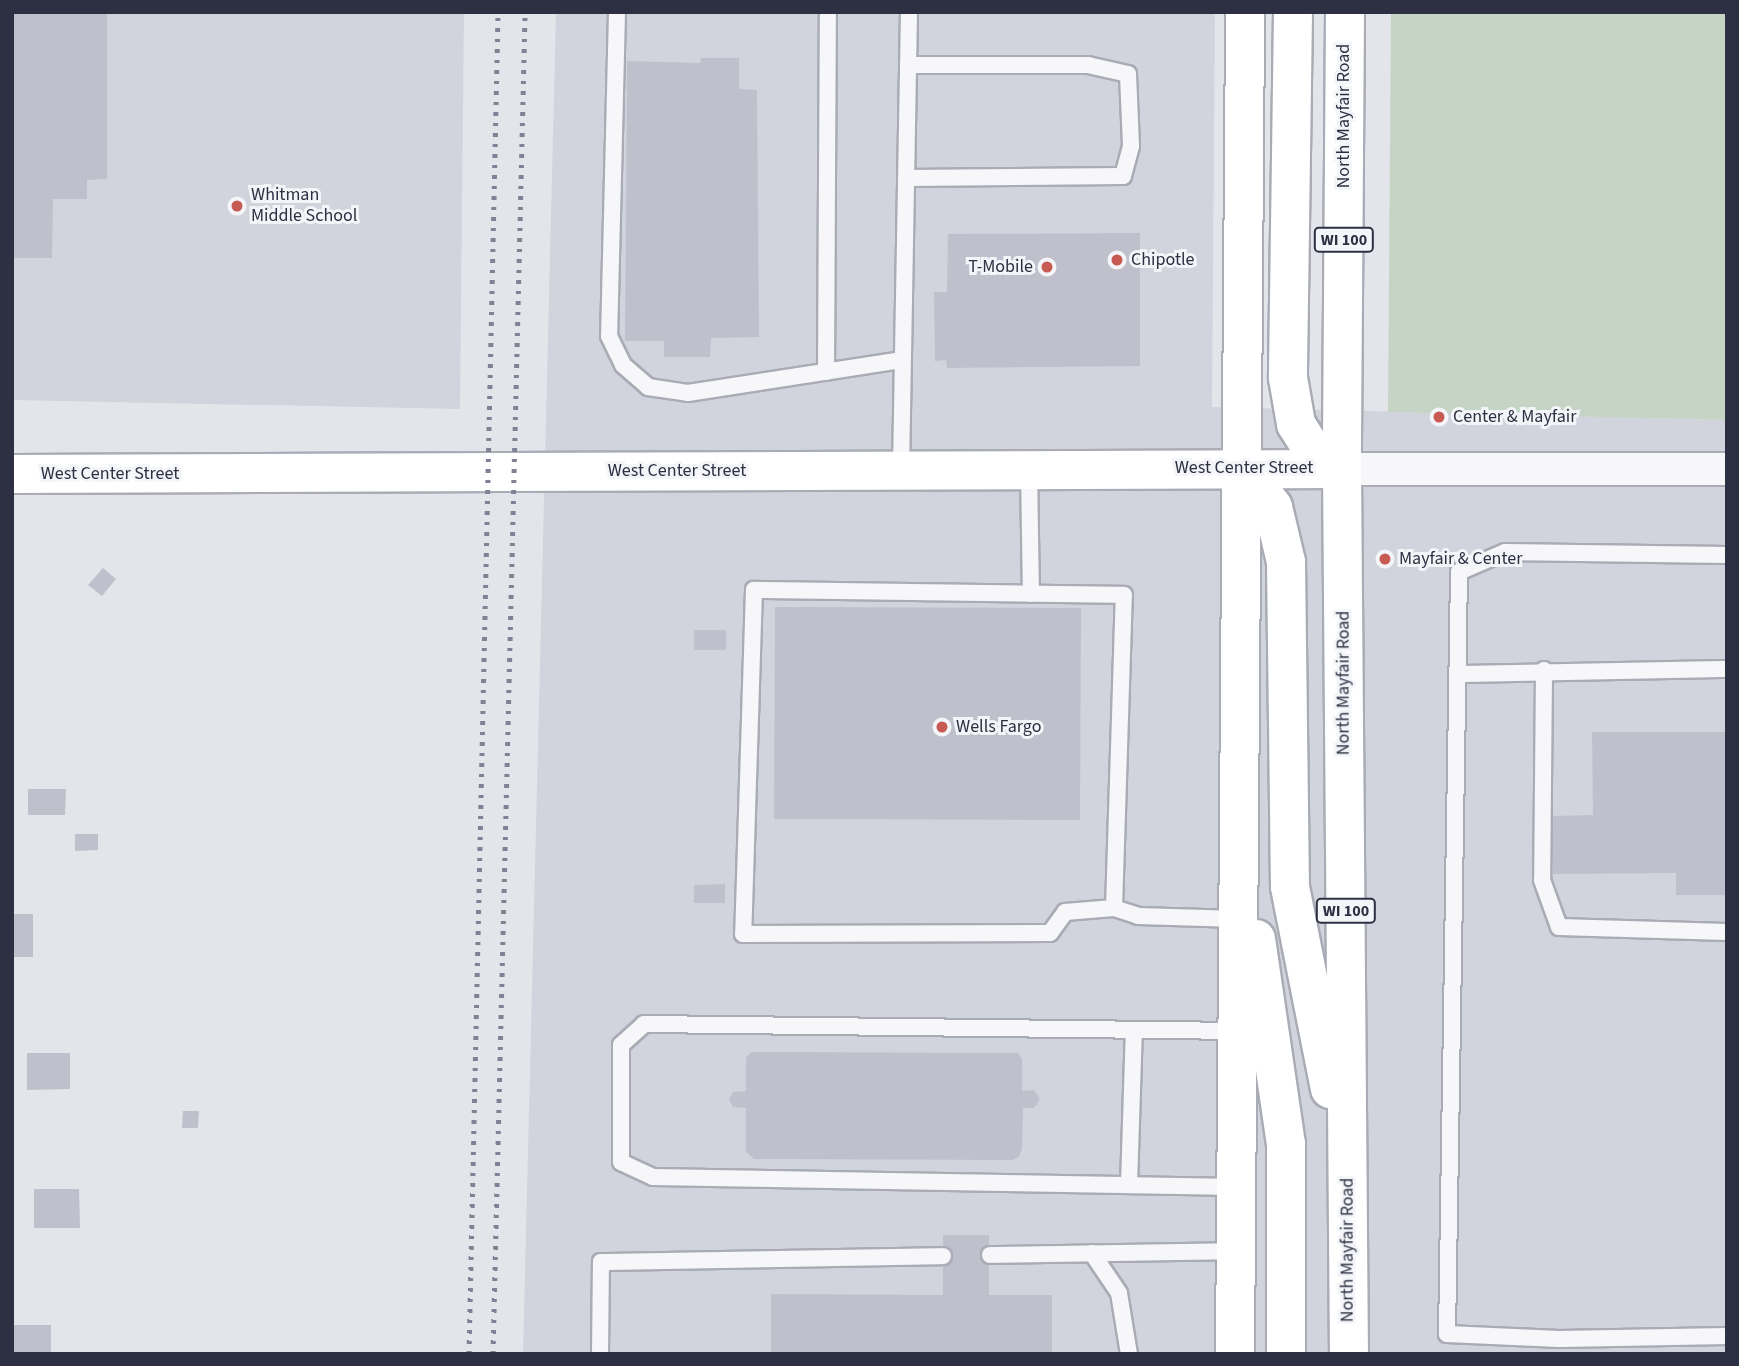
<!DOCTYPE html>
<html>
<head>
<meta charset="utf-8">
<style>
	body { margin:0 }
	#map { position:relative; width:1739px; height:1366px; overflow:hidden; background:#e4e5eb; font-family:"Source Sans 3",sans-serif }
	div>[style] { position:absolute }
	.built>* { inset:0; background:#d2d4dd }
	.green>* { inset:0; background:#c6d4c6 }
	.building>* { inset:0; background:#bfc0cb }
	.roads { filter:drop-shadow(2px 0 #a9abb5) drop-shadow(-2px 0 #a9abb5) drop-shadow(0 2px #a9abb5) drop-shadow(0 -2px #a9abb5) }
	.lane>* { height:16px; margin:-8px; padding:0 8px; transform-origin:8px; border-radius:8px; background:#f7f7f9 }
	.street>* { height:32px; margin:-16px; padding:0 16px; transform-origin:16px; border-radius:16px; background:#f7f7f9 }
	.secondary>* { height:38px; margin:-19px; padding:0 19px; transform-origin:19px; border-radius:19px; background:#fff }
	.primary>* { height:38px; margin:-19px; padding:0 19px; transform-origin:19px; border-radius:19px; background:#fff }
	.rail>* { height:5px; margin-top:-2.5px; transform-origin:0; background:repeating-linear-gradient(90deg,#7e8294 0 3.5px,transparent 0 10.5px) }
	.dots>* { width:19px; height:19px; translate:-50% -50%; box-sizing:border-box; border:4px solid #f4f5f8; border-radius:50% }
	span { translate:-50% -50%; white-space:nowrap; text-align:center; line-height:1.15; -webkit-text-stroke:6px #f4f5f8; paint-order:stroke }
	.shield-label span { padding:2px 5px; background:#f4f5f8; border:2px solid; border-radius:5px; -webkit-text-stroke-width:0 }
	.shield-label { font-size:16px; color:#2d3043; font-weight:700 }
	.street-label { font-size:18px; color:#2d3043 }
	.poi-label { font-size:18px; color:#2d3043 }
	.left { translate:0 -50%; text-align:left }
	.right { translate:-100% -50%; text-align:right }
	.frame { position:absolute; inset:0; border:14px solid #2d3043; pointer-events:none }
</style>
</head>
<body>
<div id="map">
	<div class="built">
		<div style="clip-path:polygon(12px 12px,464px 12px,460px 409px,12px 400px)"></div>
		<div style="clip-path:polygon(556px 12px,1215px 12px,1212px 407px,1727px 420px,1727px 1354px,523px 1354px)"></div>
	</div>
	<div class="green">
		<div style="clip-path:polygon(1391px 12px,1727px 12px,1727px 420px,1388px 412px)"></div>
	</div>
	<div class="building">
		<div style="clip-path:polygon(12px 12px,107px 12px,107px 179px,87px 180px,87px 199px,53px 199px,52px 258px,12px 258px)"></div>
		<div style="clip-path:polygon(701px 58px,739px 58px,739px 89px,757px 90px,759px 337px,711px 338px,710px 357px,664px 357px,664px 341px,625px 341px,627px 61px,700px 63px)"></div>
		<div style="clip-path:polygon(1140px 233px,1140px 366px,947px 368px,946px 360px,935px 361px,934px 292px,947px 292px,948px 234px)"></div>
		<div style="clip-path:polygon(103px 568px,116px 579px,102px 596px,88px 585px)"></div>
		<div style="clip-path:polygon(775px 607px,1081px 608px,1080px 820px,774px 819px)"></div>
		<div style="clip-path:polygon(694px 630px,726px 630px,726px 650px,694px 650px)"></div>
		<div style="clip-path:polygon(1592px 732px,1727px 732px,1727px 895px,1676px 895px,1676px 873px,1553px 874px,1553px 816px,1593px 815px)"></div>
		<div style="clip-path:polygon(28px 789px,66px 789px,65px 815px,28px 815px)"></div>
		<div style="clip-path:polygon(75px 834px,98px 834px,98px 850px,75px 851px)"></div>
		<div style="clip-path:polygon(725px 884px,725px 903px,694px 903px,694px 885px)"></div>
		<div style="clip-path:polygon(12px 914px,33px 914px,33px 957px,12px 957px)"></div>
		<div style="clip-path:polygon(752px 1052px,1018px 1053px,1022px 1059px,1022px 1091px,1034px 1090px,1040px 1099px,1034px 1108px,1023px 1108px,1022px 1149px,1019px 1157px,1012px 1160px,754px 1159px,746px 1152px,746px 1108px,733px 1107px,729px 1099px,733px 1092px,746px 1091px,746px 1057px)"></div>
		<div style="clip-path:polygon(27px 1053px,70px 1053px,70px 1089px,27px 1090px)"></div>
		<div style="clip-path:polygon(183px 1111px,199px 1111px,198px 1128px,182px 1128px)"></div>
		<div style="clip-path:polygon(34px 1189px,79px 1189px,80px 1228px,34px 1228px)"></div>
		<div style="clip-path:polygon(943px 1235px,989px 1235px,989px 1295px,1052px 1295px,1052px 1354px,771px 1354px,771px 1294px,943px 1295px)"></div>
		<div style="clip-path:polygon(12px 1325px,51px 1325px,51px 1354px,12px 1354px)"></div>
	</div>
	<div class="roads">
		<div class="lane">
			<div style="left:617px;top:12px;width:324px;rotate:91.4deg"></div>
			<div style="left:609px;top:336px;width:32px;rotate:64deg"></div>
			<div style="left:623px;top:365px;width:33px;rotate:41deg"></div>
			<div style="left:648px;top:387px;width:40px;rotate:8.5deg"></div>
			<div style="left:688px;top:393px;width:217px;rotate:-8.8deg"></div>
			<div style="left:906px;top:178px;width:217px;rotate:-0.5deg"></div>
			<div style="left:1123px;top:176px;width:31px;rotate:-75deg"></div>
			<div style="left:1131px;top:146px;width:72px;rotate:-92.4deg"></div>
			<div style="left:1128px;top:74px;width:41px;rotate:-167.3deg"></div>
			<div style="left:1088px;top:65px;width:180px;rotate:180deg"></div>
			<div style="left:826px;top:372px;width:360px;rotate:-89.7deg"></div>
			<div style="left:1029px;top:469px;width:125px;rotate:89.1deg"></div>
			<div style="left:901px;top:470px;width:458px;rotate:-89deg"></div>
			<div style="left:1727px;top:555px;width:222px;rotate:-179.2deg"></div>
			<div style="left:1505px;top:552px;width:50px;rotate:156.5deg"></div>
			<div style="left:1459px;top:572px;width:762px;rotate:90.9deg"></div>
			<div style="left:1447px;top:1334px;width:112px;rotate:2.6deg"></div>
			<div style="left:1559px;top:1339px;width:168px;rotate:-1deg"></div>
			<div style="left:1544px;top:670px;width:210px;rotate:90.5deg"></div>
			<div style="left:1542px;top:880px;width:50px;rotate:70.1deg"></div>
			<div style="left:1559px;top:927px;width:168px;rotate:1.7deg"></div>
			<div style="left:1458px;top:674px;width:269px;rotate:-1.1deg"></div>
			<div style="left:1114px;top:908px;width:313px;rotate:-88.2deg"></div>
			<div style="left:1124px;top:595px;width:370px;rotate:-179.2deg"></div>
			<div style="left:754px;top:590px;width:344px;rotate:91.8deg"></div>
			<div style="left:743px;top:934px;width:307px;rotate:-0.2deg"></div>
			<div style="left:1050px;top:933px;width:26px;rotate:-54deg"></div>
			<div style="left:1065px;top:912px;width:49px;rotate:-4.7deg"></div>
			<div style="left:1114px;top:908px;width:25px;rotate:18deg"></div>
			<div style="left:1138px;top:916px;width:101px;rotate:1.7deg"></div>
			<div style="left:1129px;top:1185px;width:155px;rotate:-88.2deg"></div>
			<div style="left:1237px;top:1187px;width:584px;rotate:-179.02deg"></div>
			<div style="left:653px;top:1177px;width:35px;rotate:-155deg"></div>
			<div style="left:621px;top:1162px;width:117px;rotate:-90deg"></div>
			<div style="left:621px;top:1045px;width:31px;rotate:-42deg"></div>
			<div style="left:644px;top:1024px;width:596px;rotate:0.67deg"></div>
			<div style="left:1092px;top:1253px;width:48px;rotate:56deg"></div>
			<div style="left:1119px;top:1293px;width:62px;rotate:80.7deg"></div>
			<div style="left:990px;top:1255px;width:246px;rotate:-0.9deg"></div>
			<div style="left:600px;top:1354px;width:92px;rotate:-89.4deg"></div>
			<div style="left:601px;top:1262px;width:342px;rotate:-1deg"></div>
		</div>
		<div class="street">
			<div style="left:1342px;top:469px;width:385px"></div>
		</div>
		<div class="secondary">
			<div style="left:12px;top:474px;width:1330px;rotate:-0.22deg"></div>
		</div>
		<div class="primary">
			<div style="left:1293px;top:12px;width:366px;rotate:90.8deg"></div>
			<div style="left:1288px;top:378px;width:47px;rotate:80.1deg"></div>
			<div style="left:1296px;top:424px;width:26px;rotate:58deg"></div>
			<div style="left:1310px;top:446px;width:39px;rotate:36deg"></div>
			<div style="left:1345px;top:12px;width:457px;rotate:90.4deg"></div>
			<div style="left:1342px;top:469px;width:885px;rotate:89.55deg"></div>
			<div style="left:1243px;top:468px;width:49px;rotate:52.4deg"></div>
			<div style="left:1273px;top:507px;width:57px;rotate:76.7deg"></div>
			<div style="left:1286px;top:562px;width:325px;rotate:89.3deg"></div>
			<div style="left:1290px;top:887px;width:206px;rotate:78.8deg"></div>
			<div style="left:1256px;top:939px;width:207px;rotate:81.7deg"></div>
			<div style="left:1286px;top:1144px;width:210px;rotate:90deg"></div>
			<div style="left:1235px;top:1354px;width:1342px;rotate:-89.57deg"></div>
		</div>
	</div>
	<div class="rail">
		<div style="left:469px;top:1354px;width:1342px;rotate:-88.76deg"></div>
		<div style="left:493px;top:1354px;width:1342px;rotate:-88.63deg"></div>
	</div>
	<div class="dots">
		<div style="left:237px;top:206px;background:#c75b53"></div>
		<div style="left:1117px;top:260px;background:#c75b53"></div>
		<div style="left:1047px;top:267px;background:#c75b53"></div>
		<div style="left:1439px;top:417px;background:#c75b53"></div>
		<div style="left:1385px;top:559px;background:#c75b53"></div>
		<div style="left:942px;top:727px;background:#c75b53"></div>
	</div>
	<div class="shield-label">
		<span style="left:1344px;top:240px">WI 100</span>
		<span style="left:1346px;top:911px">WI 100</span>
	</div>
	<div class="street-label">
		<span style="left:1344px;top:116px;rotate:-90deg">North Mayfair Road</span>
		<span style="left:1244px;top:468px">West Center Street</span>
		<span style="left:677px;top:471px">West Center Street</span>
		<span style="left:110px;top:474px">West Center Street</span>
		<span style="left:1344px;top:683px;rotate:-90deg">North Mayfair Road</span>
		<span style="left:1348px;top:1250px;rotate:-90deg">North Mayfair Road</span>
	</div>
	<div class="poi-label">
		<span class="left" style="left:251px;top:206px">Whitman<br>Middle School</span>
		<span class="left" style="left:1131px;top:260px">Chipotle</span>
		<span class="right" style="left:1033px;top:267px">T-Mobile</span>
		<span class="left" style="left:1453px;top:417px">Center &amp; Mayfair</span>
		<span class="left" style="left:1399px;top:559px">Mayfair &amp; Center</span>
		<span class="left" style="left:956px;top:727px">Wells Fargo</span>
	</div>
	<div class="frame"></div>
</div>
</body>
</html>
